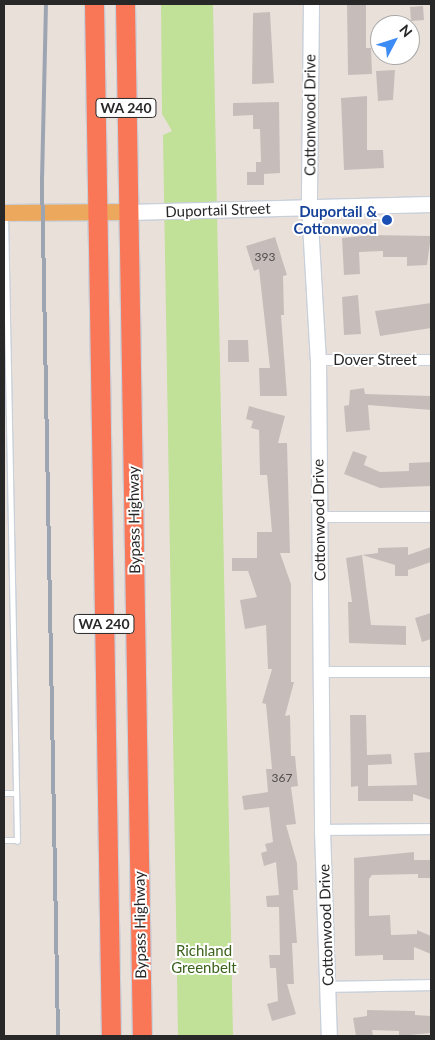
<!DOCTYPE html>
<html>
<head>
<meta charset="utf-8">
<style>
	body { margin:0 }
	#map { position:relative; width:435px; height:1040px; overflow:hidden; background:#eae0da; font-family:Lato,sans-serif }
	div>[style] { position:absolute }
	.green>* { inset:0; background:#c1e098 }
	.building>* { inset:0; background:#c6bdba }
	.roads { filter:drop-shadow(1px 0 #c9d0da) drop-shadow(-1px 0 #c9d0da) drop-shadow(0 1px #c9d0da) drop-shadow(0 -1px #c9d0da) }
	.lane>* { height:5px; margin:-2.5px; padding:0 2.5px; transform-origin:2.5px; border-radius:2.5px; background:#fff }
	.street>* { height:10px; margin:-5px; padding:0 5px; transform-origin:5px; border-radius:5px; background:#fff }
	.secondary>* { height:15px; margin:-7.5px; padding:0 7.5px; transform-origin:7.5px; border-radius:7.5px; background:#fff }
	.primary>* { height:16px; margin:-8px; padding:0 8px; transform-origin:8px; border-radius:8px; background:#eca95e }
	.highway>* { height:19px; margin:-9.5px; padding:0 9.5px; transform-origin:9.5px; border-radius:9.5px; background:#f97656 }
	.rail>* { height:4px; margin:-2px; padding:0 2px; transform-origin:2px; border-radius:2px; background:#9da5b2 }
	.dots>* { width:14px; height:14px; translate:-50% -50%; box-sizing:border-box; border:2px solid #fff; border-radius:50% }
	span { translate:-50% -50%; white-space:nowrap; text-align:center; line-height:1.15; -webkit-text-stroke:4px #fff; paint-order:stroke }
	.number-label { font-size:12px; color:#504d4c }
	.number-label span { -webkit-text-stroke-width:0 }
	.shield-label span { padding:1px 4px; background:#fff; border:1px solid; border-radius:4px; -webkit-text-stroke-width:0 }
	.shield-label { font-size:14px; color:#282828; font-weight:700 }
	.street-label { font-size:15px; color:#282828 }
	.transit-label { font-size:15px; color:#164399; font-weight:700 }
	.right { translate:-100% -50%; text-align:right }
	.park-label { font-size:15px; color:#3b621b }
	.frame { position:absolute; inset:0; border:5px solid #282828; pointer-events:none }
	.north { position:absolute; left:370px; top:15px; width:50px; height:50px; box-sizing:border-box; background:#fff; border:1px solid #a9a9a9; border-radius:50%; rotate:50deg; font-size:14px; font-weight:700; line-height:20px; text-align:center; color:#282828 }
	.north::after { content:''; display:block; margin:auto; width:18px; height:22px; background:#3d8bf4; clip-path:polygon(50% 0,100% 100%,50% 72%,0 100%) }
</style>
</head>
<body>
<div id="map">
	<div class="green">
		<div style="clip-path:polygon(161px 4px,213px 4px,233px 1036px,178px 1036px,163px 135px,172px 131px,162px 114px)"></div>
	</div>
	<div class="building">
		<div style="clip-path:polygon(347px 4px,366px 4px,366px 48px,371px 48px,372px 74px,348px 75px)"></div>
		<div style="clip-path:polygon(423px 6px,424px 20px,411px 21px,410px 7px)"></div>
		<div style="clip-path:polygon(270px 12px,274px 83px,252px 84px,253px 13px)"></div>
		<div style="clip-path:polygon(395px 70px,393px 100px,378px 101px,376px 71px)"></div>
		<div style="clip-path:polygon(367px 96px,367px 150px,383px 150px,384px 168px,344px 170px,341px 98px)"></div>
		<div style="clip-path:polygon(279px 102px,280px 173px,264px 174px,264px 185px,247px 185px,247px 172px,256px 172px,256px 162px,261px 162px,260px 129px,253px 129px,253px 115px,233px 116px,233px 103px)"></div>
		<div style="clip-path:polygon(371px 235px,431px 236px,427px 265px,407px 266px,407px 257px,383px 257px,383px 251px,359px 252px,360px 274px,344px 275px,342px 238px)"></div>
		<div style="clip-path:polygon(275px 237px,287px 275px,283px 276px,284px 315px,281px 315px,287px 396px,260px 396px,259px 368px,270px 368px,259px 269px,254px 271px,246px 246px)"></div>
		<div style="clip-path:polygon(358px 295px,361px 334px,344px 335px,342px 297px)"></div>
		<div style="clip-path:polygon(431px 303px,431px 328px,380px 336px,375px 311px)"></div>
		<div style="clip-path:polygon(228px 340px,248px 340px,249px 362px,228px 362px)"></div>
		<div style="clip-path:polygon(364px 388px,365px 394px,431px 396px,431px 410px,368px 405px,370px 430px,346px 432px,344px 406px,349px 405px,350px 390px)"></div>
		<div style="clip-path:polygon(249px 406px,285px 416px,278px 443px,287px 443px,290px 553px,280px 553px,291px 584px,291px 682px,294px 682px,285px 716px,290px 715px,291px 756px,295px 756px,298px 786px,291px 787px,296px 824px,286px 825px,297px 863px,298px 890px,293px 890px,297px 943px,292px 943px,294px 984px,287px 984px,296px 1014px,272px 1021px,267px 1004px,278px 1001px,276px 968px,270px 968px,269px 955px,280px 955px,279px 907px,267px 907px,266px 896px,279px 895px,276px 862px,264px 866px,261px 853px,267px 851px,265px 844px,273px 842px,269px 807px,244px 810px,242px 796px,268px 792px,266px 769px,272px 769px,266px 704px,262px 703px,272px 669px,268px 669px,266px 625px,245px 629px,240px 600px,257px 597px,248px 571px,232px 571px,232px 558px,257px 558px,257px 532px,272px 532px,267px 475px,260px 475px,259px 430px,251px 428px,253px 421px,246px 419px)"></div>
		<div style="clip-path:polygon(353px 451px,367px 456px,364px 465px,380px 472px,409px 471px,409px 463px,431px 462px,431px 486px,380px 488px,344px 474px)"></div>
		<div style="clip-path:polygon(408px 547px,408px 555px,431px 547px,431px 562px,408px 570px,408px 576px,395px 576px,395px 565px,362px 555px,378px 553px,378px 548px)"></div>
		<div style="clip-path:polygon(362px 555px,371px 625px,406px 626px,406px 645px,349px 643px,348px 602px,352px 602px,346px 558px)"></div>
		<div style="clip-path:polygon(431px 613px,431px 639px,422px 642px,415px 618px)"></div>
		<div style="clip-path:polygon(350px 715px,366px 715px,367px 755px,391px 754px,392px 764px,368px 765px,368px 786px,417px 785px,414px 753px,431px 752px,431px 800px,413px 794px,413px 801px,358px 801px,358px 786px,351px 787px)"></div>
		<div style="clip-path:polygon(414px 852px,414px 860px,431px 860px,431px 878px,418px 878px,418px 874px,372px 875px,369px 879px,369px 916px,390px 915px,391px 935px,417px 934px,417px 930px,431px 936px,431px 954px,414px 947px,414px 960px,383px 960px,383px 955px,355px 956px,354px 858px)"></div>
		<div style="clip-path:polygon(367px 1010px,415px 1011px,415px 1015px,431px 1016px,431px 1033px,399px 1036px,399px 1031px,372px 1030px,373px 1036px,356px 1036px,353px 1018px,367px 1016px)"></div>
	</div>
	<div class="roads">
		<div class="lane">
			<div style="left:5px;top:215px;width:626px;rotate:88.9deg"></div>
			<div style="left:4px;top:793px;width:12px"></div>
			<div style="left:4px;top:840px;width:13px"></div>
		</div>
		<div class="street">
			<div style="left:318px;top:360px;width:113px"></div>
			<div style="left:319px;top:517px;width:112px"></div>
			<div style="left:322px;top:672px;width:109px"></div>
			<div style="left:322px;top:830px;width:109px;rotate:-0.5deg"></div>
			<div style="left:328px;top:987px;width:103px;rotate:-1.1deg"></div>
		</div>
		<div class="secondary">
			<div style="left:311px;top:4px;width:202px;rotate:90.6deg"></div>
			<div style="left:309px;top:206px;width:154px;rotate:86.7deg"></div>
			<div style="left:318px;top:360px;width:470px;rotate:89.5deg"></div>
			<div style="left:322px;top:830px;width:206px;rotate:88.1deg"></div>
			<div style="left:128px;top:212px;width:303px;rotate:-1.5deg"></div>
		</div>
		<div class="primary">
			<div style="left:4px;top:213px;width:124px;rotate:-0.5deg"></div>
		</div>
		<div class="highway">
			<div style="left:94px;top:4px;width:1032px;rotate:89.06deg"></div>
			<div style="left:125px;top:4px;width:1032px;rotate:89.06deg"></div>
		</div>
	</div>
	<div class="rail">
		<div style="left:46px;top:4px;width:173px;rotate:91.3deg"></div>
		<div style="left:42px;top:177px;width:859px;rotate:88.93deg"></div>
	</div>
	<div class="dots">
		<div style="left:387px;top:220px;background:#1a4fb4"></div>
	</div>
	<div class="number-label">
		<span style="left:265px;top:257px">393</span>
		<span style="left:282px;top:778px">367</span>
	</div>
	<div class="shield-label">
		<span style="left:126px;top:108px">WA 240</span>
		<span style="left:104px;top:624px">WA 240</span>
	</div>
	<div class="street-label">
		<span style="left:310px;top:115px;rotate:-90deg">Cottonwood Drive</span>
		<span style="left:218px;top:210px;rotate:-2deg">Duportail Street</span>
		<span style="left:375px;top:360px">Dover Street</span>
		<span style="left:134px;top:520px;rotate:-91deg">Bypass Highway</span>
		<span style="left:319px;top:520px;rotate:-91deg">Cottonwood Drive</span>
		<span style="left:140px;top:925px;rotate:-91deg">Bypass Highway</span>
		<span style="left:326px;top:925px;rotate:-92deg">Cottonwood Drive</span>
	</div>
	<div class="transit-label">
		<span class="right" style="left:377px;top:220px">Duportail &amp;<br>Cottonwood</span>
	</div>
	<div class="park-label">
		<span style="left:204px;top:959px">Richland<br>Greenbelt</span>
	</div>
	<div class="frame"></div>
	<div class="north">N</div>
</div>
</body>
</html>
